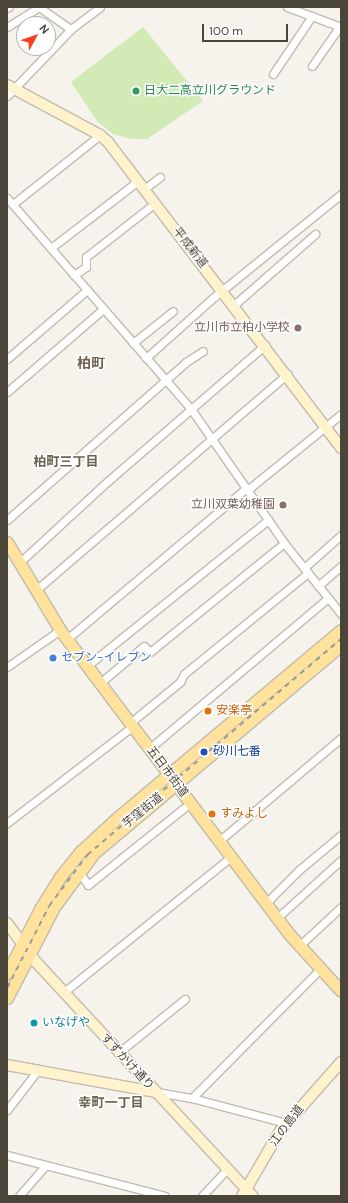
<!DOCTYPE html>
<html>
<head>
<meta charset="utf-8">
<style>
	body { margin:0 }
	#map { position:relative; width:348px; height:1203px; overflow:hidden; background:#f6f3ec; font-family:"DM Sans","Noto Sans JP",sans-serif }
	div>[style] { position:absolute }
	.green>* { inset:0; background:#d2eab5 }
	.roads { filter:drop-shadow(1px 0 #c2bbae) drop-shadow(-1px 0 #c2bbae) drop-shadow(0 1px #c2bbae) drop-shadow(0 -1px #c2bbae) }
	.street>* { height:7px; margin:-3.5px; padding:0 3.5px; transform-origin:3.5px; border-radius:3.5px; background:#fff }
	.secondary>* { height:10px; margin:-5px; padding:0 5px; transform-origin:5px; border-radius:5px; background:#fff3cd }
	.primary>* { height:11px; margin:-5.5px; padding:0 5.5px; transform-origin:5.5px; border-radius:5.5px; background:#ffe39c }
	.rail>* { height:1.5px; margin-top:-0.75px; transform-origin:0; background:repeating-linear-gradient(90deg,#9a9a9a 0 5px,transparent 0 10px) }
	.dots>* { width:11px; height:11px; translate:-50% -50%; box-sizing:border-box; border:2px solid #fff; border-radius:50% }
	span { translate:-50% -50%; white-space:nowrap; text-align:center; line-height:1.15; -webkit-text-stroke:3px #fff; paint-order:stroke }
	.leisure-label { font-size:12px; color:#27864d }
	.left { translate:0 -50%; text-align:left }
	.street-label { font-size:12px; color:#4b4439 }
	.education-label { font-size:12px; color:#785e54 }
	.right { translate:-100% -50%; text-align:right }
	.shop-label { font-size:12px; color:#366cbe }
	.food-label { font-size:12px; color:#c56008 }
	.transit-label { font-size:12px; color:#164399 }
	.culture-label { font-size:12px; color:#0d838f }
	.neighbourhood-label { font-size:13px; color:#6e6250; font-weight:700 }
	.quarter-label { font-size:14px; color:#6e6250; font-weight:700 }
	.frame { position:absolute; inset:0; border:8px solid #4b4439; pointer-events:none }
	.north { position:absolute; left:16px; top:16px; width:40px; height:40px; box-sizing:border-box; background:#fff; border:1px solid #b7b4b0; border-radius:50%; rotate:50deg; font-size:11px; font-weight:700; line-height:16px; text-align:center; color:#4b4439 }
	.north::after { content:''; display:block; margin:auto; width:14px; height:18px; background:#fc3f1d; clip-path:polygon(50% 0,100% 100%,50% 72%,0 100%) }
	.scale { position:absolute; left:202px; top:24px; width:86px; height:18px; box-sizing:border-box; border:2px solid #4b4439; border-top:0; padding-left:5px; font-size:12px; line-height:14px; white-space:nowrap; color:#4b4439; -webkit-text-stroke:3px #fff; paint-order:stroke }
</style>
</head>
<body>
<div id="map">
	<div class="green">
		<div style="clip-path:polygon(143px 27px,203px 101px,147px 139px,132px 139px,113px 134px,97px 121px,71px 82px)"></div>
	</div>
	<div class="roads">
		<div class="street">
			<div style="left:287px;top:7px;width:58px;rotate:20.3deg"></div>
			<div style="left:7px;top:8px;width:2px;rotate:-27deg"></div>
			<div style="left:7px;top:27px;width:38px;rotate:-32deg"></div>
			<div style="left:39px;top:7px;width:39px;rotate:35deg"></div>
			<div style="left:312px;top:66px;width:49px;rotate:-55deg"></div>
			<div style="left:273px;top:74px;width:70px;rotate:-56.1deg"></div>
			<div style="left:7px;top:96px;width:93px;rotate:-46.3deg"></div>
			<div style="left:71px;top:29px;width:36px;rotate:-37deg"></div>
			<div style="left:144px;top:189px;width:20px;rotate:-37deg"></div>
			<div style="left:7px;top:198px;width:280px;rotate:48.9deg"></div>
			<div style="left:191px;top:409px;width:163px;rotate:55.2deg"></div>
			<div style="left:284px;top:543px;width:91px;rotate:51.2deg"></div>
			<div style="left:13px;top:204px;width:111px;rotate:-38.4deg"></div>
			<div style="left:51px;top:248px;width:110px;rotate:-37.6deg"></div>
			<div style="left:74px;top:275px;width:14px;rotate:-34deg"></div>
			<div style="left:86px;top:267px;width:10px;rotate:-90deg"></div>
			<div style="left:86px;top:257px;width:88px;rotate:-38deg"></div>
			<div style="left:234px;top:305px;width:108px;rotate:-41.2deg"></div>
			<div style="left:133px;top:343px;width:51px;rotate:-38.7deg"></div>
			<div style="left:146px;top:358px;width:91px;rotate:-41.9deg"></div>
			<div style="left:214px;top:297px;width:164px;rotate:-39deg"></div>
			<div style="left:7px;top:359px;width:106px;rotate:-40.8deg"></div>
			<div style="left:7px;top:392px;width:127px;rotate:-40.8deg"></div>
			<div style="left:7px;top:520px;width:239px;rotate:-41.4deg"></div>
			<div style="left:186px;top:362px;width:20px;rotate:-33deg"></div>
			<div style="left:19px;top:563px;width:121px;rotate:-42.7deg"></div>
			<div style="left:108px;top:481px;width:208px;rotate:-40.9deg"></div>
			<div style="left:304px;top:568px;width:50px;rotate:-41.7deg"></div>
			<div style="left:318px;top:586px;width:30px;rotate:-41deg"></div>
			<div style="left:35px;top:591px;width:333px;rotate:-40.7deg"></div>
			<div style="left:67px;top:639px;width:230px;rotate:-40.1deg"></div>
			<div style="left:243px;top:491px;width:9px;rotate:-27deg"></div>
			<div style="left:251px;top:487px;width:116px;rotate:-39deg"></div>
			<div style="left:87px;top:666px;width:233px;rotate:-38.9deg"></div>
			<div style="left:7px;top:667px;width:65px;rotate:-34.9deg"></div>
			<div style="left:100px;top:683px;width:57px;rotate:-40.1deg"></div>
			<div style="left:144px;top:646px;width:8px;rotate:45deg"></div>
			<div style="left:150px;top:652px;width:173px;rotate:-39.1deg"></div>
			<div style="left:130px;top:723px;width:65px;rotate:-39.4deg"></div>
			<div style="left:180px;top:682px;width:9px;rotate:-63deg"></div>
			<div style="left:184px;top:674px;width:160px;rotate:-39.2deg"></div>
			<div style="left:150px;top:748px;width:233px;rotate:-40.1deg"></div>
			<div style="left:7px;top:823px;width:159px;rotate:-37.6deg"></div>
			<div style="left:219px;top:841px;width:160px;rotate:-40.2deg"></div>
			<div style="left:78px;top:870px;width:18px;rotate:56deg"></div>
			<div style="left:88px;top:885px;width:131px;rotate:-38.8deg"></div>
			<div style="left:266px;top:903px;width:47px;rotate:-45deg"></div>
			<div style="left:299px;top:870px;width:55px;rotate:-39.8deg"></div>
			<div style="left:277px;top:918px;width:86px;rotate:-42.2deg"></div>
			<div style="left:299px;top:946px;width:57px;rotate:-42.9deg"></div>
			<div style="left:64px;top:992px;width:215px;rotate:-39deg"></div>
			<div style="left:118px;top:1053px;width:86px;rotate:-38.9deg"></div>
			<div style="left:157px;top:1092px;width:36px;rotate:10deg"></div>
			<div style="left:7px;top:1110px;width:51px;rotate:-52.2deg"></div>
			<div style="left:286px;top:1123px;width:97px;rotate:-165.1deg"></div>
			<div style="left:192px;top:1098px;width:182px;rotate:-45.2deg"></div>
			<div style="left:7px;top:1155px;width:163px;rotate:14.5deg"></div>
			<div style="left:19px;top:1196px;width:40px;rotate:-49deg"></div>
			<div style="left:202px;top:1196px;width:37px;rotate:-47deg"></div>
		</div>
		<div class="secondary">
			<div style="left:7px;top:85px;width:106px;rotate:28.3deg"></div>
			<div style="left:100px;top:135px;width:11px;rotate:41deg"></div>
			<div style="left:108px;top:142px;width:385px;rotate:52.7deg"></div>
			<div style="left:7px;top:923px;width:49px;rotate:53.4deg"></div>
			<div style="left:36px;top:962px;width:319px;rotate:47.2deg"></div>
			<div style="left:7px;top:1065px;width:150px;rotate:10.3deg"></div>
			<div style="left:242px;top:1196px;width:75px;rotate:-59.7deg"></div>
			<div style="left:280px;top:1131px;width:92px;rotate:-48.5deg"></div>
		</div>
		<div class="primary">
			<div style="left:7px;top:542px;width:103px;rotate:58.9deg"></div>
			<div style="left:60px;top:630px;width:381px;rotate:53deg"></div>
			<div style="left:289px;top:934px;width:77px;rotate:47.6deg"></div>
			<div style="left:7px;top:973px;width:72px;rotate:-62.7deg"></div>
			<div style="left:40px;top:909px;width:36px;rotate:-58deg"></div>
			<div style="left:59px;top:878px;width:35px;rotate:-51deg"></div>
			<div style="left:81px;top:851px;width:50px;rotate:-42.6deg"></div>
			<div style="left:118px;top:817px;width:291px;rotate:-40deg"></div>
			<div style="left:7px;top:998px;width:102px;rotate:-62.7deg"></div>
			<div style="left:54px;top:907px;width:67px;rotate:-53.5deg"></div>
			<div style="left:94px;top:853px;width:323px;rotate:-40.1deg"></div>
		</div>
	</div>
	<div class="rail">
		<div style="left:7px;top:988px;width:92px;rotate:-62.9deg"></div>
		<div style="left:49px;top:906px;width:64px;rotate:-53.3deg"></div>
		<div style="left:87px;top:855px;width:333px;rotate:-40.4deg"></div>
	</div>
	<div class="dots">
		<div style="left:136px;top:91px;background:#2e9e5b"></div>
		<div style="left:298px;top:328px;background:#8d6e63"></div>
		<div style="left:283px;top:505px;background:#8d6e63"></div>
		<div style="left:53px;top:658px;background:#3f7fe0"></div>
		<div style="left:208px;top:711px;background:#e8710a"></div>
		<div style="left:204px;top:752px;background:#1a4fb4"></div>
		<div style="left:212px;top:814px;background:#e8710a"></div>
		<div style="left:34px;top:1023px;background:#0f9aa8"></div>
	</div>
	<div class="leisure-label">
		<span class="left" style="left:144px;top:91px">日大二高立川グラウンド</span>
	</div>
	<div class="street-label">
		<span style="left:190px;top:248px;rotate:52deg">平成新道</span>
		<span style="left:167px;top:772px;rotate:53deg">五日市街道</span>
		<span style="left:143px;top:811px;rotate:-39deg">芋窪街道</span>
		<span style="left:127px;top:1062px;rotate:47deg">すずかけ通り</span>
		<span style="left:287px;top:1126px;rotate:-53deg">江の島道</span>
	</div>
	<div class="education-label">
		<span class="right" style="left:290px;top:328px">立川市立柏小学校</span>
		<span class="right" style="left:275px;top:505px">立川双葉幼稚園</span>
	</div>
	<div class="shop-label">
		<span class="left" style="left:61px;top:658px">セブン-イレブン</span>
	</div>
	<div class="food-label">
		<span class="left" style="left:216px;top:711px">安楽亭</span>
		<span class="left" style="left:220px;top:814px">すみよし</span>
	</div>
	<div class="transit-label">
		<span class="left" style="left:213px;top:752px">砂川七番</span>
	</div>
	<div class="culture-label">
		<span class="left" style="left:42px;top:1023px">いなげや</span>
	</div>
	<div class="neighbourhood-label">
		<span style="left:66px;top:462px">柏町三丁目</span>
		<span style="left:111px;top:1103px">幸町一丁目</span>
	</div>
	<div class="quarter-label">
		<span style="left:91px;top:363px">柏町</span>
	</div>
	<div class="frame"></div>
	<div class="north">N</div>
	<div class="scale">100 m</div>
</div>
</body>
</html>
